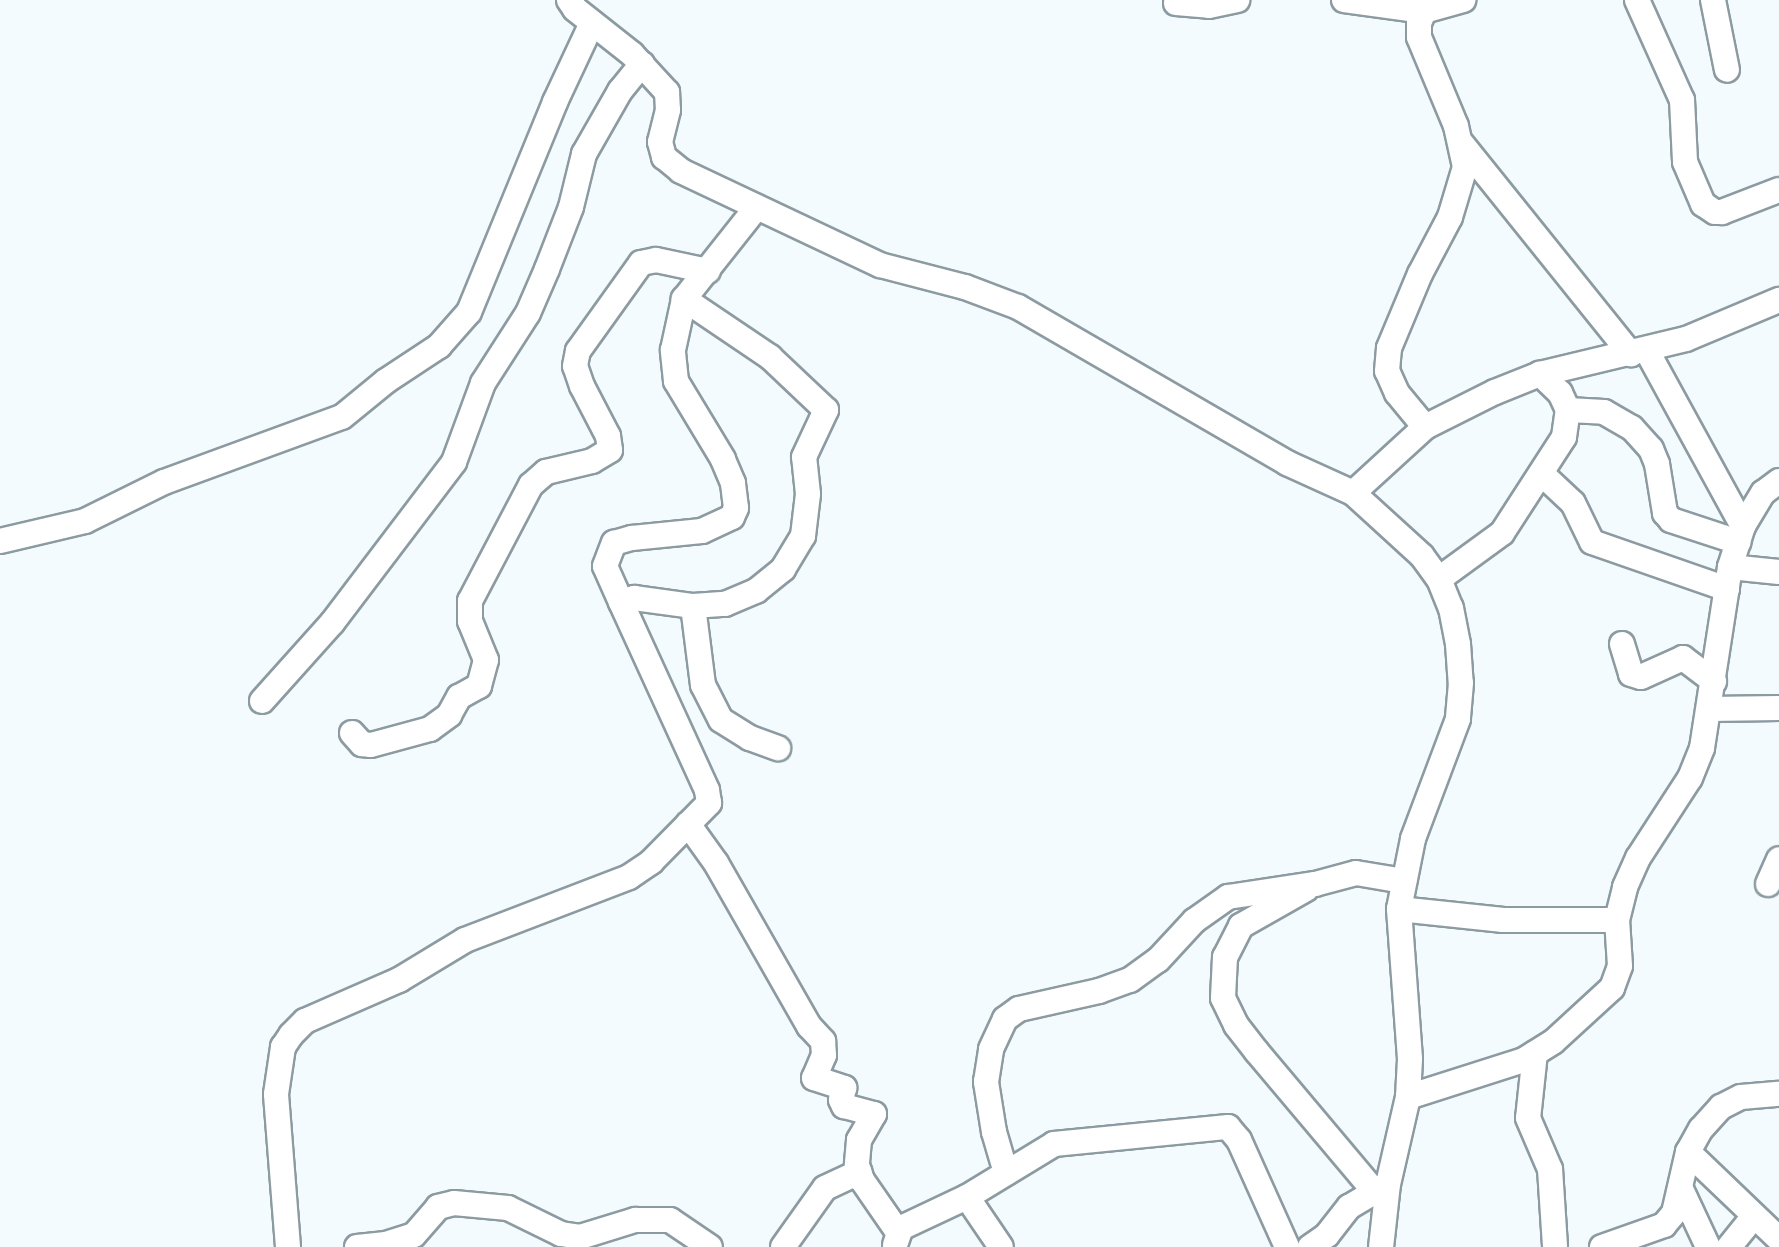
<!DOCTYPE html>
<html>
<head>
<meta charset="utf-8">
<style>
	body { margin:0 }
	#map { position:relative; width:1779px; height:1247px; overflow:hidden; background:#f4fbfe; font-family:Inter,sans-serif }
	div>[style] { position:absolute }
	.roads { filter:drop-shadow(2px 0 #8c9ba2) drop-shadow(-2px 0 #8c9ba2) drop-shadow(0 2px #8c9ba2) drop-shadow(0 -2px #8c9ba2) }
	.minor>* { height:24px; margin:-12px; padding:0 12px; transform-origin:12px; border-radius:12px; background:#fff }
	span { translate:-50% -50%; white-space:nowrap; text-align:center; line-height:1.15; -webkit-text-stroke:8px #fff; paint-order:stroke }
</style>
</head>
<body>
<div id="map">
	<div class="roads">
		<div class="minor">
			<div style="left:569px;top:0;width:11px;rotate:56deg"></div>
			<div style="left:575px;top:9px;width:73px;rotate:38.3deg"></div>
			<div style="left:632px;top:54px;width:52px;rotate:47.4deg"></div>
			<div style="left:667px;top:92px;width:18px;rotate:87deg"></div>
			<div style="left:668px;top:110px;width:33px;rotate:104deg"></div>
			<div style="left:660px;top:142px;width:16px;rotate:75deg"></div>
			<div style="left:664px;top:157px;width:22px;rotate:39deg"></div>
			<div style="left:681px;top:171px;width:220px;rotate:25.3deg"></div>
			<div style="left:880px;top:265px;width:88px;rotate:14.5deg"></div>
			<div style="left:965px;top:287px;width:57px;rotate:20.7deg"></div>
			<div style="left:1018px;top:307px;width:311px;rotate:30.1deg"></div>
			<div style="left:1287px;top:463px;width:72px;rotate:24.4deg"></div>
			<div style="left:1353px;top:493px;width:93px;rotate:42.4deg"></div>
			<div style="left:1422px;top:556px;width:29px;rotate:54deg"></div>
			<div style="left:1439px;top:579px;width:31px;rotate:68deg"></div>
			<div style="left:1451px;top:608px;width:37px;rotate:79deg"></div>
			<div style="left:1458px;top:644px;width:39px;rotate:86deg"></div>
			<div style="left:1461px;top:683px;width:36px;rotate:95deg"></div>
			<div style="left:1458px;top:719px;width:128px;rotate:110.6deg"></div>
			<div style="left:1413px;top:839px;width:71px;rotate:101.3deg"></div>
			<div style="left:1399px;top:909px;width:150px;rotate:85.8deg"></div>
			<div style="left:1410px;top:1059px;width:38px;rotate:93deg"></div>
			<div style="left:1408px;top:1097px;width:89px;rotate:102.9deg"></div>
			<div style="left:1388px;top:1184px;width:63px;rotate:96.3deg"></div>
			<div style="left:1344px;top:0;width:81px;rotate:7.8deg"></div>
			<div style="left:1637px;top:0;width:110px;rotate:65.8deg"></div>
			<div style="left:1682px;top:100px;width:62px;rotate:87.2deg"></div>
			<div style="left:1685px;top:162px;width:46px;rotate:66.8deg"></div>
			<div style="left:1703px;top:204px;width:14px;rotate:34deg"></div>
			<div style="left:1715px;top:212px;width:7px"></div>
			<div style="left:1722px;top:212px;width:61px;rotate:-21.1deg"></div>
			<div style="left:1713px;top:0;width:71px;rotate:78.7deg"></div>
			<div style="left:1176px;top:3px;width:33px;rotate:5deg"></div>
			<div style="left:1209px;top:6px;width:29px;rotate:-12deg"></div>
			<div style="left:1462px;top:144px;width:270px;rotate:51.2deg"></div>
			<div style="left:1647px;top:351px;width:200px;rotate:61.3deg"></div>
			<div style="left:1568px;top:410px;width:36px;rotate:3deg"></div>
			<div style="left:1604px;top:412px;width:32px;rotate:30deg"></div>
			<div style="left:1632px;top:428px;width:28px;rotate:48deg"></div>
			<div style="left:1651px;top:449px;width:16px;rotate:68deg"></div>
			<div style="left:1657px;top:464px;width:50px;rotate:80.7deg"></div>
			<div style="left:1665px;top:513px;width:9px;rotate:49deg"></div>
			<div style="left:1671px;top:520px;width:71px;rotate:18.2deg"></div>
			<div style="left:1425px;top:427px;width:44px;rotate:-129.5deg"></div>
			<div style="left:1397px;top:393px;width:24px;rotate:-114deg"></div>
			<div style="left:1387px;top:371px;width:23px;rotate:-85deg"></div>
			<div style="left:1389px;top:348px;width:80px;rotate:-67.3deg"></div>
			<div style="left:1420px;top:274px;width:64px;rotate:-62.2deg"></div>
			<div style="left:1450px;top:217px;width:52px;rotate:-73.3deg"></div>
			<div style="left:1465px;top:167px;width:42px;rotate:-102.4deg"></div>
			<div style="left:1456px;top:126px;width:96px;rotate:-112.6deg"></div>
			<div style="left:1419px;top:37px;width:14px;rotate:-90deg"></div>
			<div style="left:1419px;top:23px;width:13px;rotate:-67deg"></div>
			<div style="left:1424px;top:11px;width:41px;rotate:-15.8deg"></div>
			<div style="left:1542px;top:474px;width:42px;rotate:43.1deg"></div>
			<div style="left:1573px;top:503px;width:43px;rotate:64deg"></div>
			<div style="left:1592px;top:542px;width:143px;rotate:19.2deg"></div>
			<div style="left:1353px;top:493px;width:98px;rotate:-42.5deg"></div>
			<div style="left:1425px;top:427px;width:78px;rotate:-26.6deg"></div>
			<div style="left:1495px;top:392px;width:48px;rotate:-21.8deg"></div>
			<div style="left:1540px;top:374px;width:150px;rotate:-13.5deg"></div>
			<div style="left:1686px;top:339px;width:101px;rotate:-22.8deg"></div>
			<div style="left:0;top:541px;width:87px;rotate:-13.2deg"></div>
			<div style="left:85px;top:521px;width:88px;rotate:-26.3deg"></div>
			<div style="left:164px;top:482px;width:189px;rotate:-20.1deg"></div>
			<div style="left:342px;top:417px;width:57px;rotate:-39.3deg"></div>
			<div style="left:386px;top:381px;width:64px;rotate:-33.4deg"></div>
			<div style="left:439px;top:346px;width:45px;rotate:-48.6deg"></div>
			<div style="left:469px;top:312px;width:227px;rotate:-67.7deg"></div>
			<div style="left:555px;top:102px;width:87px;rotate:-64.9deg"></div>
			<div style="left:1730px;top:567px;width:49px;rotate:5.8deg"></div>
			<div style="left:1439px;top:579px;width:78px;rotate:-36.1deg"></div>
			<div style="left:1502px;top:533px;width:114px;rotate:-57.1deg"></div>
			<div style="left:1564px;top:437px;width:27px;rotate:-82deg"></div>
			<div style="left:1568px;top:410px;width:19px;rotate:-115deg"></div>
			<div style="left:1560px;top:393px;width:28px;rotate:-136deg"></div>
			<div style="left:621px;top:602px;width:39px;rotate:-114deg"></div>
			<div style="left:605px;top:566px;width:25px;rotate:-69deg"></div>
			<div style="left:614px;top:543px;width:19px;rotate:-16deg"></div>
			<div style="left:632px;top:538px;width:70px;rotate:-5.7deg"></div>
			<div style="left:702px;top:531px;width:33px;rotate:-25deg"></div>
			<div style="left:732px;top:517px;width:10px;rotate:-66deg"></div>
			<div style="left:736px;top:508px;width:25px;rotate:-97deg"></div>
			<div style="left:733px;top:483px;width:26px;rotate:-113deg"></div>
			<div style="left:723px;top:459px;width:91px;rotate:-121.1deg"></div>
			<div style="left:676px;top:381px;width:31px;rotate:-96deg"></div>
			<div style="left:673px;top:350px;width:52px;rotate:-77.8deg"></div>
			<div style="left:684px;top:299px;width:117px;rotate:-51.6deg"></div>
			<div style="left:693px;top:606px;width:80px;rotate:82.8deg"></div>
			<div style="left:703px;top:685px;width:39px;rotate:63deg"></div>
			<div style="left:721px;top:720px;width:34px;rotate:32deg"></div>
			<div style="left:750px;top:738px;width:30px;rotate:20deg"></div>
			<div style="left:1622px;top:644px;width:31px;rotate:73deg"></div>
			<div style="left:1631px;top:674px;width:10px;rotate:17deg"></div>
			<div style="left:1641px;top:677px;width:46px;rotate:-24.3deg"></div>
			<div style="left:1683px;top:658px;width:39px;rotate:37deg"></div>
			<div style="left:262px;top:701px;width:105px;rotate:-48.1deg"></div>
			<div style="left:332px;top:623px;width:202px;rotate:-52.8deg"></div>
			<div style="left:454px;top:462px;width:84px;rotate:-69.8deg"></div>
			<div style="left:483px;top:383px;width:83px;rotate:-57.3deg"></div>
			<div style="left:528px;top:313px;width:48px;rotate:-66.6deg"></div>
			<div style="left:547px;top:269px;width:66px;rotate:-68.8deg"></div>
			<div style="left:571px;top:207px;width:55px;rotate:-76.2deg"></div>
			<div style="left:584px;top:154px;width:73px;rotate:-60.3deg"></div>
			<div style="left:620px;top:91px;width:35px;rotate:-51deg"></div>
			<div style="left:1709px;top:709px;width:70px;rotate:-0.8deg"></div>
			<div style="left:352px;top:733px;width:15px;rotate:48deg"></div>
			<div style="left:362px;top:744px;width:9px;rotate:6deg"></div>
			<div style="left:371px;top:745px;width:61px;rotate:-15.2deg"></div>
			<div style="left:430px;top:729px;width:24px;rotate:-36deg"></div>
			<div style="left:449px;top:715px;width:21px;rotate:-61deg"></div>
			<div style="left:459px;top:697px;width:23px;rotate:-29deg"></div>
			<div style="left:479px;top:686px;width:27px;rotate:-75deg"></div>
			<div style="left:486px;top:660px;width:42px;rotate:-112.3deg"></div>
			<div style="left:470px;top:621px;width:20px;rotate:-90deg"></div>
			<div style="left:470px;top:601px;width:131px;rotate:-62.3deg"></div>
			<div style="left:531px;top:485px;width:20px;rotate:-41deg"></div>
			<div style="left:546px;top:472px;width:47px;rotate:-13.4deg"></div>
			<div style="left:592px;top:461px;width:21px;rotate:-31deg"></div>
			<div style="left:610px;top:450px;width:14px;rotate:-98deg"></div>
			<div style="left:608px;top:436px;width:56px;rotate:-117.5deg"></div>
			<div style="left:582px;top:386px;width:21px;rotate:-109deg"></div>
			<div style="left:575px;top:366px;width:15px;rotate:-79deg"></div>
			<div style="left:578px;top:351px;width:108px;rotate:-54.4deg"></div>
			<div style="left:641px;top:263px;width:15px;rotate:-11deg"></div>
			<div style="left:656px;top:260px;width:53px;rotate:11.9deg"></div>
			<div style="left:688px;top:824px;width:48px;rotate:54.3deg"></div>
			<div style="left:716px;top:863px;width:188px;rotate:60.3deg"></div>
			<div style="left:809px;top:1026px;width:21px;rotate:47deg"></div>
			<div style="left:823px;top:1041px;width:14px;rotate:86deg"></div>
			<div style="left:824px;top:1055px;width:25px;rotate:113deg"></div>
			<div style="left:814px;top:1078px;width:32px;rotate:18deg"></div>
			<div style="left:844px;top:1088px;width:12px;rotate:104deg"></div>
			<div style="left:841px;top:1100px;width:7px;rotate:63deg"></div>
			<div style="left:844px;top:1106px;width:31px;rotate:15deg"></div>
			<div style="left:874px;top:1114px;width:30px;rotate:120deg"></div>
			<div style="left:859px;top:1140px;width:25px;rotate:95deg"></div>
			<div style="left:857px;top:1165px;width:16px;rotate:72deg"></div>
			<div style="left:862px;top:1180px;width:63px;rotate:55.3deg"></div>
			<div style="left:1768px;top:884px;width:27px;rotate:-66deg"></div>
			<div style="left:1306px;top:889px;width:75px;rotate:150.4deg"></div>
			<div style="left:1241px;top:926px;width:35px;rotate:117deg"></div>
			<div style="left:1225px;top:957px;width:41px;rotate:92.8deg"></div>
			<div style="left:1223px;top:998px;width:30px;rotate:64deg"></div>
			<div style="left:1236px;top:1025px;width:34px;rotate:52deg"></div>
			<div style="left:1257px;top:1052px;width:182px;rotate:49.9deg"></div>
			<div style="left:1399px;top:909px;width:105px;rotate:6deg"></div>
			<div style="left:1503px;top:920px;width:114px"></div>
			<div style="left:1535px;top:1053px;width:65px;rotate:96.1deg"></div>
			<div style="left:1528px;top:1118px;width:56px;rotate:66.7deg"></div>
			<div style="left:1550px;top:1169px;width:78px;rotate:86.3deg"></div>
			<div style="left:1408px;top:1097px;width:122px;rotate:-17.7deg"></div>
			<div style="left:1524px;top:1060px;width:34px;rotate:-32deg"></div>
			<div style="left:1553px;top:1042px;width:80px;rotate:-42.5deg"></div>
			<div style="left:1612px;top:988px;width:23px;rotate:-70deg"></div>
			<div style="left:1620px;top:966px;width:46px;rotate:-93.7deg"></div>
			<div style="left:1617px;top:920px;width:34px;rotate:-76deg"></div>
			<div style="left:1625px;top:887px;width:32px;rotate:-66deg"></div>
			<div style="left:1638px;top:858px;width:95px;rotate:-57deg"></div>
			<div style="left:1690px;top:778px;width:32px;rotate:-68deg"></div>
			<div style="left:1702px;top:748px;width:183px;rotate:-81.2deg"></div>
			<div style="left:1730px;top:567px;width:43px;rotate:-72.4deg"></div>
			<div style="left:1743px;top:526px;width:39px;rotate:-59deg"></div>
			<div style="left:1763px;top:493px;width:20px;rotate:-37deg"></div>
			<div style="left:1688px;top:1152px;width:126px;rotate:43.7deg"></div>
			<div style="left:1006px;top:1173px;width:43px;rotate:-106.3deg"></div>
			<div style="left:994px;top:1132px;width:51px;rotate:-99.1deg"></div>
			<div style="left:986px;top:1082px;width:33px;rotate:-81deg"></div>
			<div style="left:991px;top:1049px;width:33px;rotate:-65deg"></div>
			<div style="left:1005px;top:1019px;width:17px;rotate:-36deg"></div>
			<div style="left:1019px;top:1009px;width:82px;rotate:-12.7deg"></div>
			<div style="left:1099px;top:991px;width:33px;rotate:-20deg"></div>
			<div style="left:1130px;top:980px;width:34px;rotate:-36deg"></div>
			<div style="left:1158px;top:960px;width:53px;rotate:-47.3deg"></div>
			<div style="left:1194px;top:921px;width:42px;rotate:-35.2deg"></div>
			<div style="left:1228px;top:897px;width:88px;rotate:-8.5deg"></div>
			<div style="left:1315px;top:884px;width:42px;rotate:-15deg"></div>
			<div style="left:1356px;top:873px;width:49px;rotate:9.5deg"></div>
			<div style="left:1681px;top:1189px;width:64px;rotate:65deg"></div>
			<div style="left:967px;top:1197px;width:60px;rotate:55.8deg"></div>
			<div style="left:895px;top:1245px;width:18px;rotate:-71deg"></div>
			<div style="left:901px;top:1228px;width:73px;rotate:-25.2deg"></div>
			<div style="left:967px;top:1197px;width:102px;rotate:-31.3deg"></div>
			<div style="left:1054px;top:1144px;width:175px;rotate:-5.6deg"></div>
			<div style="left:1228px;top:1127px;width:17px;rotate:50deg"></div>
			<div style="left:1239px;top:1140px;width:117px;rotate:65.8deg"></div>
			<div style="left:288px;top:1247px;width:153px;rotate:-94.5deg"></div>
			<div style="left:276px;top:1094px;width:48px;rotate:-81.5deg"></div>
			<div style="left:283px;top:1047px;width:14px;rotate:-56deg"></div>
			<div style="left:291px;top:1035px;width:20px;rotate:-45deg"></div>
			<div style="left:305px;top:1021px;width:103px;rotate:-23.6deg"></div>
			<div style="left:399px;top:980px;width:77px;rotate:-31.2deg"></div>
			<div style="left:465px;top:940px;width:176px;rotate:-21deg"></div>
			<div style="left:629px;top:877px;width:27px;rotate:-34deg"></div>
			<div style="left:651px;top:862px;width:83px;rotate:-45.5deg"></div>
			<div style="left:709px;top:803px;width:13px;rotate:-99deg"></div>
			<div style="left:707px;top:790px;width:207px;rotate:-114.6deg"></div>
			<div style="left:621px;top:602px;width:14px;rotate:-17deg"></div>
			<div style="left:634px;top:598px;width:60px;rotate:7.7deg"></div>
			<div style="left:693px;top:606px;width:32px;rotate:-4deg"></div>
			<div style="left:725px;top:604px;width:34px;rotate:-23deg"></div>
			<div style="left:756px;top:591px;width:35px;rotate:-39deg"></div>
			<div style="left:783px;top:569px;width:39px;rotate:-59deg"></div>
			<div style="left:803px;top:536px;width:42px;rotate:-83.2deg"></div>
			<div style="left:808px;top:494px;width:37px;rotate:-96deg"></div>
			<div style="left:804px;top:457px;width:52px;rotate:-64.9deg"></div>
			<div style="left:826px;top:410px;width:77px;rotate:-136.6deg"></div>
			<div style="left:770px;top:357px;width:104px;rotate:-146deg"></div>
			<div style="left:357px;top:1247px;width:29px;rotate:-6deg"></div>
			<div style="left:386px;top:1244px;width:29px;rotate:-18deg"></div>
			<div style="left:414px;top:1235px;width:37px;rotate:-49deg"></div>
			<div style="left:438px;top:1207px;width:16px;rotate:-14deg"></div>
			<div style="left:454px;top:1203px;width:54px;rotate:5.3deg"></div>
			<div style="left:508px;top:1208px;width:59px;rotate:26.1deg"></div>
			<div style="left:561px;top:1234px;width:19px;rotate:9deg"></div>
			<div style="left:580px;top:1237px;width:58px;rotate:-17.2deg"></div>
			<div style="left:635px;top:1220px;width:35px"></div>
			<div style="left:670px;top:1220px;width:48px;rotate:34deg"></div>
			<div style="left:783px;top:1247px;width:72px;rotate:-54.6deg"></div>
			<div style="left:825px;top:1188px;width:38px;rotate:-25deg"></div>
			<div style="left:1310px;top:1247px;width:21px;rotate:-35deg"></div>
			<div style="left:1327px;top:1235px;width:36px;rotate:-52deg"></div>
			<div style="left:1349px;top:1207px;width:43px;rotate:-30.7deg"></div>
			<div style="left:1602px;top:1247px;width:66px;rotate:-19.5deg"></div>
			<div style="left:1664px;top:1225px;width:16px;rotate:-50deg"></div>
			<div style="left:1674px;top:1213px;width:63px;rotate:-77.1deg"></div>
			<div style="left:1688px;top:1152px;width:26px;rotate:-61deg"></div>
			<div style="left:1701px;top:1129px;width:30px;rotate:-48deg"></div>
			<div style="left:1721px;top:1107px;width:22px;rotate:-27deg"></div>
			<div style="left:1741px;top:1097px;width:38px;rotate:-5deg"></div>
			<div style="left:1729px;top:1247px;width:40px;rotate:-51deg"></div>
		</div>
	</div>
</div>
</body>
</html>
